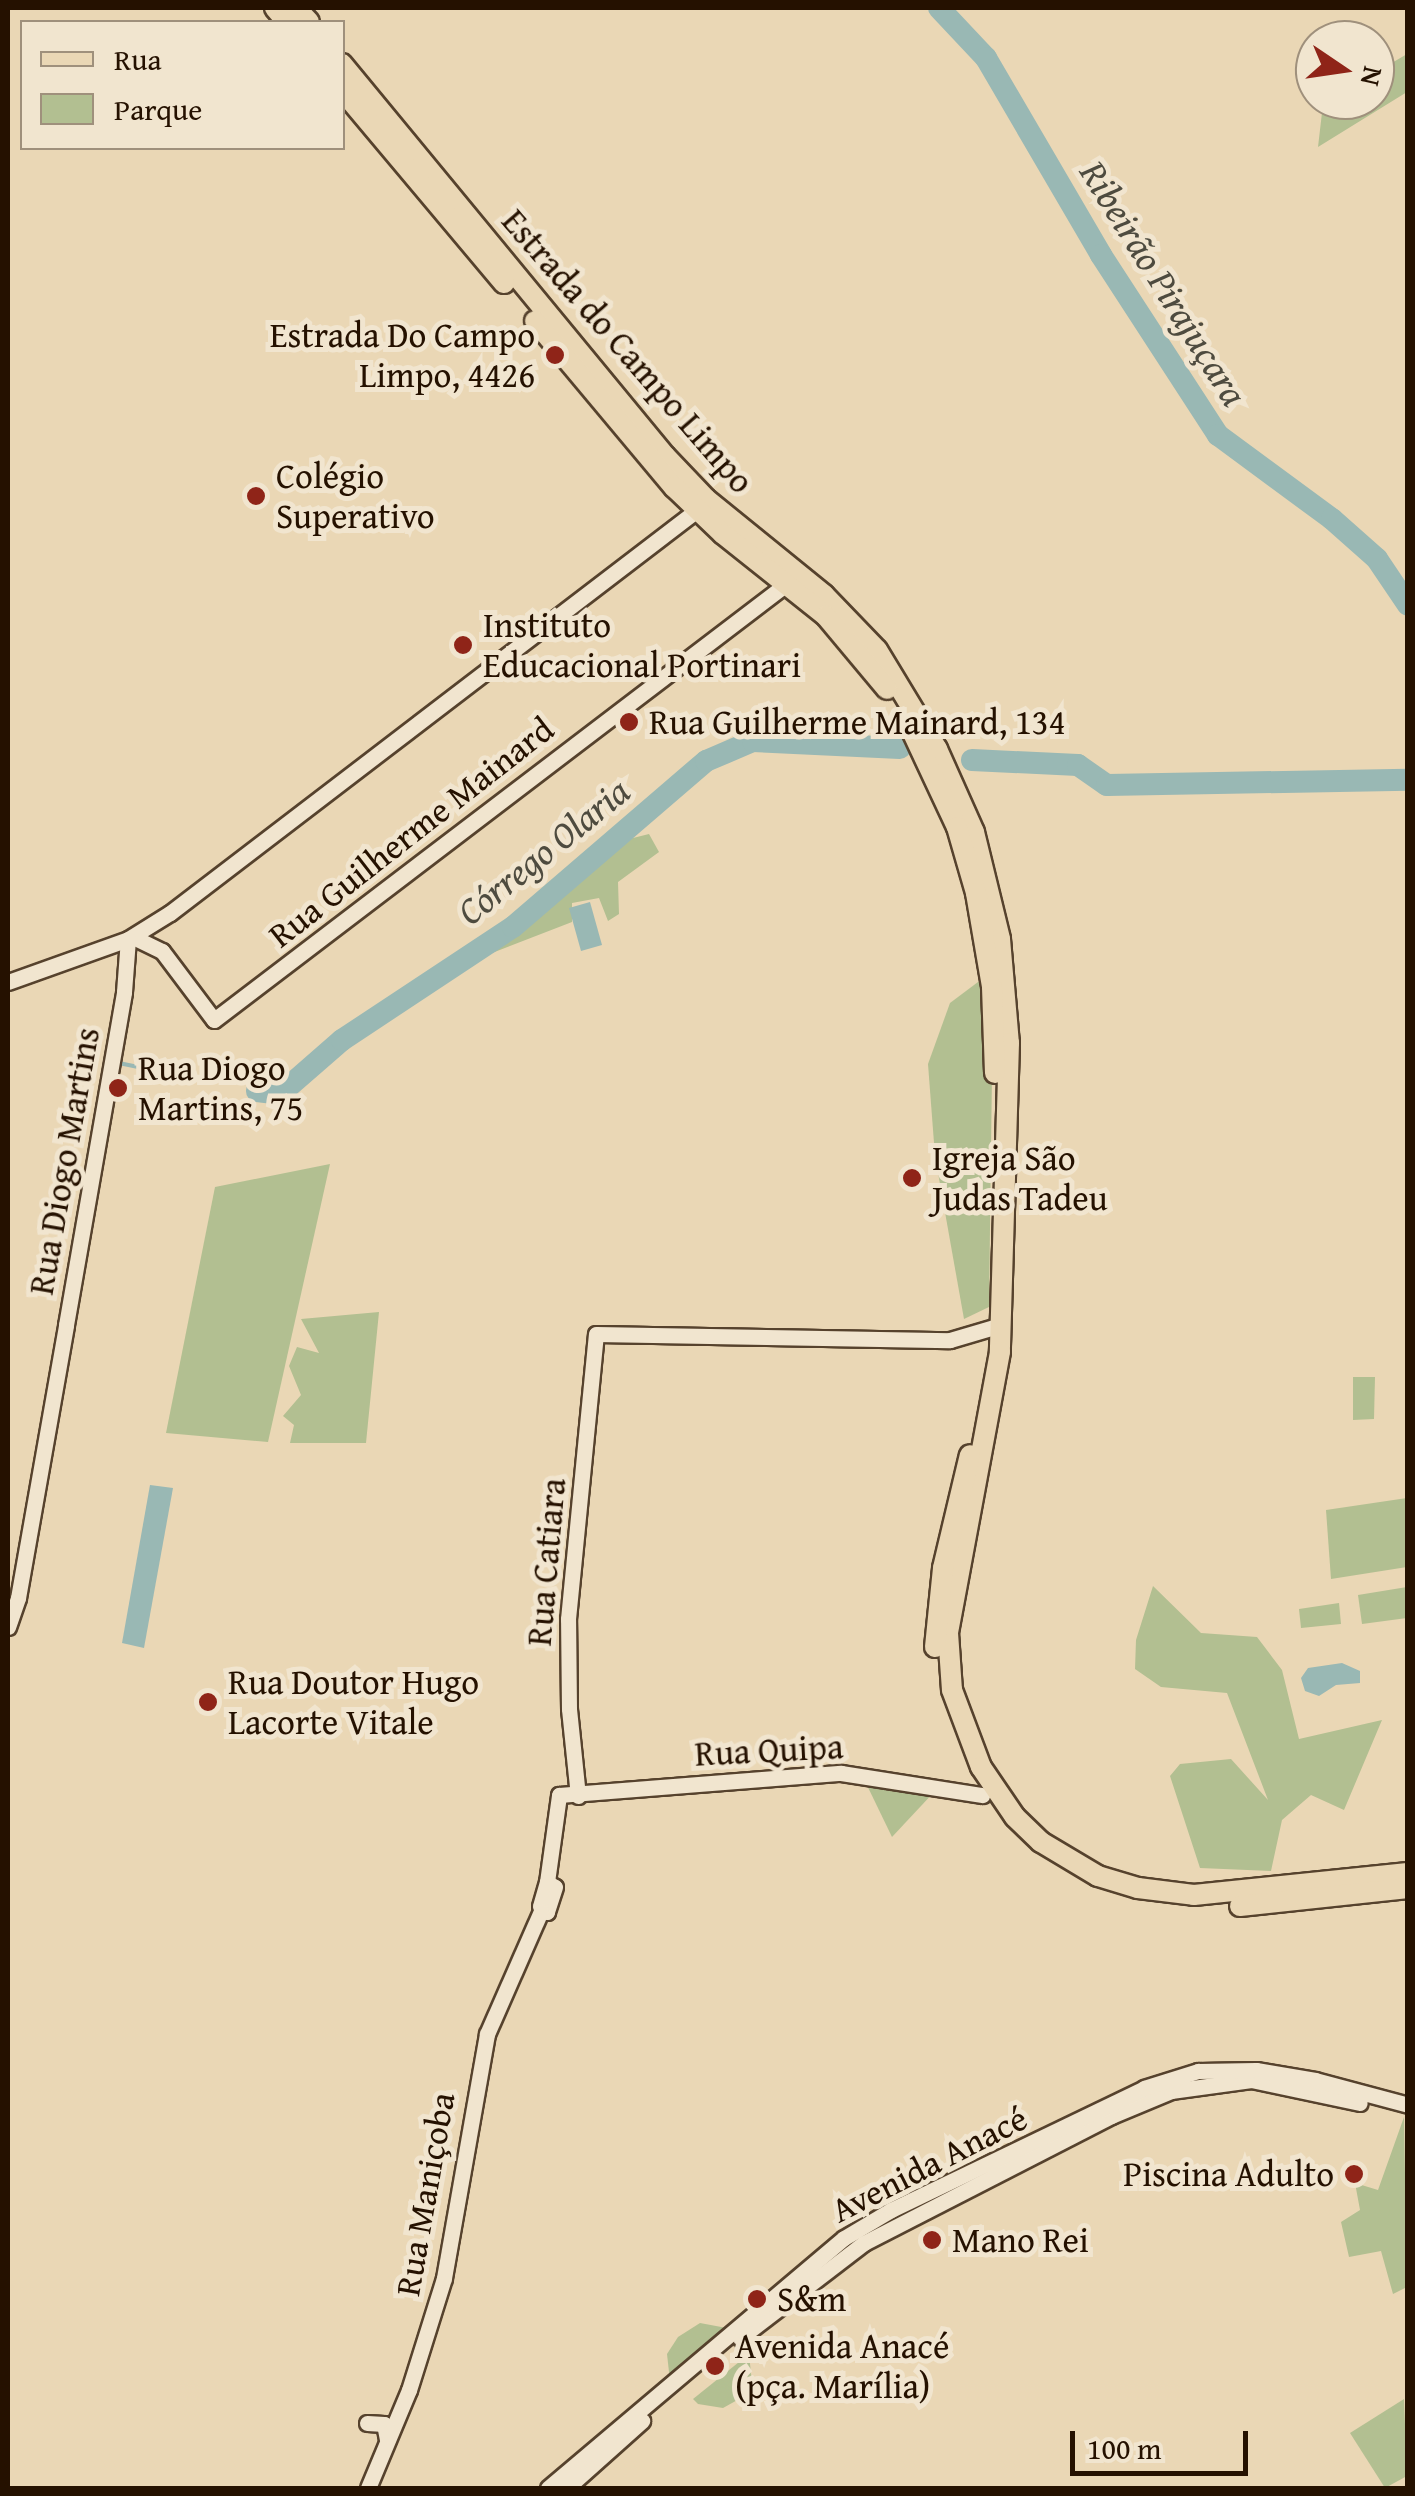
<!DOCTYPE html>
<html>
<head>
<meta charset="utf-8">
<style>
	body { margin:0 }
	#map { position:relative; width:1415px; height:2496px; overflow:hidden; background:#ead7b5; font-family:"Gentium Book Plus",serif }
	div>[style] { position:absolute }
	.green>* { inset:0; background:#b2bf91 }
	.water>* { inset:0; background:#99b8b4 }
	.stream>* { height:4px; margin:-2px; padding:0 2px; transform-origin:2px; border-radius:2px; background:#99b8b4 }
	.river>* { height:22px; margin:-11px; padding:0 11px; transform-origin:11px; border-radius:11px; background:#99b8b4 }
	.roads { filter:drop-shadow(2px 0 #56422d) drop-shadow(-2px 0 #56422d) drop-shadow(0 2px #56422d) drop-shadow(0 -2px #56422d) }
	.tertiary>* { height:15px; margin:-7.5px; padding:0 7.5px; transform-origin:7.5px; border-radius:7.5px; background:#f1e5cf }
	.primary>* { height:20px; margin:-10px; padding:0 10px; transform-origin:10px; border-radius:10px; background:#ead7b5 }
	.dots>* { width:28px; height:28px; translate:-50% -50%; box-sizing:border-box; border:5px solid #f1e5cf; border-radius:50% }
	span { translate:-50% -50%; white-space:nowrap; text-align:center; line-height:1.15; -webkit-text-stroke:10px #f1e5cf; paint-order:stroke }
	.poi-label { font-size:35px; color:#251100 }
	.right { translate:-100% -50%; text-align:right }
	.left { translate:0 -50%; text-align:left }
	.street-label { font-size:35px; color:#251100 }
	.water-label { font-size:38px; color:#4e4b3f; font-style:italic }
	.frame { position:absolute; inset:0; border:10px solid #251100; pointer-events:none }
	.legend { position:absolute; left:20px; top:20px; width:325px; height:130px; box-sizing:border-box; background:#f1e5cf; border:2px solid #9f907c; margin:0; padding:12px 18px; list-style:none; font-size:30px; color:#251100 }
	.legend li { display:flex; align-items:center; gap:20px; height:50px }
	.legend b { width:50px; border:2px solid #9f907c }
	.north { position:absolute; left:1295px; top:20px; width:100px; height:100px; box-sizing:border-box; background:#f1e5cf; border:2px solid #9f907c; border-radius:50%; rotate:103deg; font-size:28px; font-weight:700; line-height:40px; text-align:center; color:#251100 }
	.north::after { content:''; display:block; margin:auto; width:35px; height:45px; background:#8f2418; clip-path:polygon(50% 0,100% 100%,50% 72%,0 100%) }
	.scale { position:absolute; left:1070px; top:2431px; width:178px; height:45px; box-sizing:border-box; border:5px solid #251100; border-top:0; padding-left:12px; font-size:30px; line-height:35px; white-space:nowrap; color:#251100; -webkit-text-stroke:8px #f1e5cf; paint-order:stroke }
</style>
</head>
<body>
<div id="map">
	<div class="green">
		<div style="clip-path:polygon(1407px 54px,1407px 92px,1318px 147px,1323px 104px,1375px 100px,1375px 73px)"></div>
		<div style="clip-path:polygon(649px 834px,659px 852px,618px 882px,619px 914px,608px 921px,599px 898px,572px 903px,572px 922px,469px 962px,494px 933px,629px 839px)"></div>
		<div style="clip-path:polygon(986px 976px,993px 995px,989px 1307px,964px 1319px,935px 1156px,928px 1064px,950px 1003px)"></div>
		<div style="clip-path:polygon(330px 1164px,268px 1442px,166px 1433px,215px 1187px)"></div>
		<div style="clip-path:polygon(379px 1312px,366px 1443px,290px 1443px,294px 1425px,283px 1416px,301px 1395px,289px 1366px,297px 1347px,319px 1353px,301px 1319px)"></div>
		<div style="clip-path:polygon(1353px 1377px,1375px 1377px,1374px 1419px,1353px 1420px)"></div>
		<div style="clip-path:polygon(1407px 1498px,1407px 1567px,1331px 1579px,1326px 1510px)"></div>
		<div style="clip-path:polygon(1153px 1586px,1201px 1633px,1257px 1637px,1282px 1670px,1299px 1739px,1382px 1720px,1344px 1810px,1311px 1795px,1282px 1820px,1271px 1871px,1200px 1868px,1170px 1776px,1180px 1764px,1231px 1759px,1268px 1800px,1227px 1693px,1161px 1687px,1135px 1669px,1136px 1640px)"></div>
		<div style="clip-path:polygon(1407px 1587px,1407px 1618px,1362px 1624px,1358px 1595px)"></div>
		<div style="clip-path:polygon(1339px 1603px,1341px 1624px,1301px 1628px,1299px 1609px)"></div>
		<div style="clip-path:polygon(863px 1777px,935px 1791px,892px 1837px)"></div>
		<div style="clip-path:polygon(1404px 2117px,1407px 2287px,1393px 2294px,1381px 2251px,1349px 2257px,1341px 2222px,1360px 2210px,1355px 2183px,1378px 2190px)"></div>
		<div style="clip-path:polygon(700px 2323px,732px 2329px,670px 2381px,667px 2354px,678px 2337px)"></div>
		<div style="clip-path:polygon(749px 2354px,752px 2383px,741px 2398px,723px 2408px,698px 2404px,693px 2399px)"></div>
		<div style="clip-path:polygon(1404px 2399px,1407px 2476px,1385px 2488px,1350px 2433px)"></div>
	</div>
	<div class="water">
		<div style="clip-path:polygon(590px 902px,602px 945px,581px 951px,569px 908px)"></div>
		<div style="clip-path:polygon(150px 1485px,173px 1488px,144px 1648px,122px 1643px)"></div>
		<div style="clip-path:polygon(1342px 1663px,1360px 1671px,1360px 1683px,1336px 1685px,1319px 1696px,1305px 1691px,1301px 1678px,1308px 1668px)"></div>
	</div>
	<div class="stream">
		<div style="left:114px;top:1062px;width:89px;rotate:11.7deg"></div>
	</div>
	<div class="river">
		<div style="left:939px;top:8px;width:69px;rotate:46.8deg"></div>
		<div style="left:986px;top:58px;width:228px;rotate:59.7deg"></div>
		<div style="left:1101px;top:255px;width:215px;rotate:57deg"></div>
		<div style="left:1218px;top:435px;width:142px;rotate:36.4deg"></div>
		<div style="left:1332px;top:519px;width:60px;rotate:41.6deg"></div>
		<div style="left:1377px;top:559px;width:55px;rotate:56deg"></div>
		<div style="left:972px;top:760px;width:106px;rotate:2.7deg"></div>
		<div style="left:1078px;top:765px;width:35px;rotate:35deg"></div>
		<div style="left:1107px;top:785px;width:301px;rotate:-1deg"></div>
		<div style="left:257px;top:1091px;width:23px;rotate:7deg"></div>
		<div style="left:280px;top:1094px;width:82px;rotate:-41.1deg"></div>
		<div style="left:342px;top:1040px;width:205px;rotate:-33.5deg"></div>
		<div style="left:513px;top:927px;width:255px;rotate:-40.7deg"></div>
		<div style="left:706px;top:761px;width:51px;rotate:-23.1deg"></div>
		<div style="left:753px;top:741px;width:147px;rotate:2.7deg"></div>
	</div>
	<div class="roads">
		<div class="tertiary">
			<div style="left:133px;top:937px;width:32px;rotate:26deg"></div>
			<div style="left:162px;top:951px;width:86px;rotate:53deg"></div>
			<div style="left:214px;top:1020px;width:728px;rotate:-37.3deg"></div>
			<div style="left:8px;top:982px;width:127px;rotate:-19.7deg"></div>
			<div style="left:128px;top:939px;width:49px;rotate:-31.8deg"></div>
			<div style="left:170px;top:913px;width:663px;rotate:-37.41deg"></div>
			<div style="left:8px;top:1627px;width:31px;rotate:-71deg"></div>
			<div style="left:18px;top:1598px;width:277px;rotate:-80deg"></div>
			<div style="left:66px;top:1325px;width:338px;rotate:-80.1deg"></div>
			<div style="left:124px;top:992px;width:53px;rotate:-85.7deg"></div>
			<div style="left:578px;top:1796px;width:87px;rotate:-95.9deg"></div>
			<div style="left:569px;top:1709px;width:90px;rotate:-90.6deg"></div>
			<div style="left:568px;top:1619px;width:286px;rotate:-84.4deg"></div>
			<div style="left:596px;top:1334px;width:354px;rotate:1deg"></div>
			<div style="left:950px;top:1340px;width:53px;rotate:-16.4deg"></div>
			<div style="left:547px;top:1882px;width:88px;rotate:-82.1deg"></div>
			<div style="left:559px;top:1795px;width:283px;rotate:-4.5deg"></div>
			<div style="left:841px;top:1773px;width:143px;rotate:8.9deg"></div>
			<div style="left:547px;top:1882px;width:9px;rotate:32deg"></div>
			<div style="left:555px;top:1887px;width:26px;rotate:108deg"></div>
			<div style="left:547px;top:1912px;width:9px;rotate:-139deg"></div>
			<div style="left:540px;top:1906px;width:25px;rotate:-74deg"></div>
			<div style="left:740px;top:2338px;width:156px;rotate:-37.5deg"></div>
			<div style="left:864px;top:2243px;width:278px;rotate:-27.2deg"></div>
			<div style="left:1111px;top:2116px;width:65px;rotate:-22.6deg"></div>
			<div style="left:1171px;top:2091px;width:81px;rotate:-7.8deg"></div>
			<div style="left:1251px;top:2080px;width:111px;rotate:11.9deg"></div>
			<div style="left:367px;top:2423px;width:17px;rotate:3deg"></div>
			<div style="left:384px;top:2424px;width:15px;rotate:79deg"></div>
			<div style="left:368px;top:2488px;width:106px;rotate:-67.3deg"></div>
			<div style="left:409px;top:2390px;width:117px;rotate:-72.6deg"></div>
			<div style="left:444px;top:2278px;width:248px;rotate:-80deg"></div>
			<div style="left:487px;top:2034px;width:134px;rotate:-66.3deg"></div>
			<div style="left:548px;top:2488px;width:387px;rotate:-40.2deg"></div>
			<div style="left:844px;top:2238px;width:55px;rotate:-30.8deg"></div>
			<div style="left:891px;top:2210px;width:281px;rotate:-25.7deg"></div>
			<div style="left:1144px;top:2088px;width:57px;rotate:-17.5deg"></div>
			<div style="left:1198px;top:2071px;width:58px;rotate:-1deg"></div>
			<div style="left:1256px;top:2070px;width:60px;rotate:9.6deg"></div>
			<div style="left:1315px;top:2080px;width:96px;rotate:15deg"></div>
			<div style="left:567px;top:2488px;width:101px;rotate:-41.8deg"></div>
		</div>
		<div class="primary">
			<div style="left:275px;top:8px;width:18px;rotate:49deg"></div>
			<div style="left:296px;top:8px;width:19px;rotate:47deg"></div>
			<div style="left:342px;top:64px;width:508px;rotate:50.51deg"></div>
			<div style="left:665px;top:456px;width:59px;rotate:46.4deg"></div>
			<div style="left:706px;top:499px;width:152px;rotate:39.1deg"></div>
			<div style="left:824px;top:595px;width:76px;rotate:46.1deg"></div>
			<div style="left:877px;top:650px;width:116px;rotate:58.8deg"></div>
			<div style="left:937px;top:749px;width:91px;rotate:66deg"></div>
			<div style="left:974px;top:832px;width:110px;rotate:76.3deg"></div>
			<div style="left:1000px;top:939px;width:104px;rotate:85.1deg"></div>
			<div style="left:1009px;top:1043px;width:309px;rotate:91.7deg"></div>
			<div style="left:1000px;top:1352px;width:286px;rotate:100.5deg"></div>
			<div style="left:948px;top:1633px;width:57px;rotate:86deg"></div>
			<div style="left:952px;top:1690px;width:82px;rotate:69.4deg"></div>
			<div style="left:981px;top:1767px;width:60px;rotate:55.8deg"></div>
			<div style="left:1015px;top:1817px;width:36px;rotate:44deg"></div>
			<div style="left:1041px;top:1842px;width:66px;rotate:30.8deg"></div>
			<div style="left:1098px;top:1876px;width:42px;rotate:16.7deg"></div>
			<div style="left:1138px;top:1888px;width:56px;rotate:7.1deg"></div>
			<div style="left:1194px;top:1895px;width:215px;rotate:-5.9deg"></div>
			<div style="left:342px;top:90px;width:252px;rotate:50deg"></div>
			<div style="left:535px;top:321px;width:217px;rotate:50.1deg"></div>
			<div style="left:674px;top:487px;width:68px;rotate:43.8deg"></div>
			<div style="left:723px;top:534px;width:132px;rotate:38.5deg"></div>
			<div style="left:826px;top:616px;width:95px;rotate:50.1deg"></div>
			<div style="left:912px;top:731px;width:106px;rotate:64.9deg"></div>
			<div style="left:957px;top:827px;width:69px;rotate:73.9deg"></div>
			<div style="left:976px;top:893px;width:95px;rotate:80.3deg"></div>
			<div style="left:992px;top:987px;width:86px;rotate:88deg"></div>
			<div style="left:935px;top:1647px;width:79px;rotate:-84.2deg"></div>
			<div style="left:943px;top:1568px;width:116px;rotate:-76.6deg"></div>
			<div style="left:1240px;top:1906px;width:169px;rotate:-6.1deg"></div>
		</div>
	</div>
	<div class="dots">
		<div style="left:555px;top:355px;background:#8f2418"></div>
		<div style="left:256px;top:496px;background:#8f2418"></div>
		<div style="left:463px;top:645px;background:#8f2418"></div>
		<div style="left:629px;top:722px;background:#8f2418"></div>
		<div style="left:118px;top:1088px;background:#8f2418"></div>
		<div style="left:912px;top:1178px;background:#8f2418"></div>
		<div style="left:208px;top:1702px;background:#8f2418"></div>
		<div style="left:1354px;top:2174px;background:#8f2418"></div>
		<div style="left:932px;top:2240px;background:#8f2418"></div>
		<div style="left:757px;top:2299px;background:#8f2418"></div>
		<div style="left:715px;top:2366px;background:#8f2418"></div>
	</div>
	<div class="poi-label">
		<span class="right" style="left:535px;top:355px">Estrada Do Campo<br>Limpo, 4426</span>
		<span class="left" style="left:276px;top:496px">Colégio<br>Superativo</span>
		<span class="left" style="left:483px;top:645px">Instituto<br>Educacional Portinari</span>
		<span class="left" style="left:649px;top:722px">Rua Guilherme Mainard, 134</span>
		<span class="left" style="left:138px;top:1088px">Rua Diogo<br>Martins, 75</span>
		<span class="left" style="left:932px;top:1178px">Igreja São<br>Judas Tadeu</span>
		<span class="left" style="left:228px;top:1702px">Rua Doutor Hugo<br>Lacorte Vitale</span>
		<span class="right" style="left:1334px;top:2174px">Piscina Adulto</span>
		<span class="left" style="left:952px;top:2240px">Mano Rei</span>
		<span class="left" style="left:777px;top:2299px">S&amp;m</span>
		<span class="left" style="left:735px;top:2366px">Avenida Anacé<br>(pça. Marília)</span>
	</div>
	<div class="street-label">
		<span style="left:628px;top:351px;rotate:49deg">Estrada do Campo Limpo</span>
		<span style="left:411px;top:832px;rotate:-38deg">Rua Guilherme Mainard</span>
		<span style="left:64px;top:1161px;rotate:-80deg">Rua Diogo Martins</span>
		<span style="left:546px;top:1562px;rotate:-85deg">Rua Catiara</span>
		<span style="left:769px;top:1750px;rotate:-3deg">Rua Quipa</span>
		<span style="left:929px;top:2164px;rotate:-27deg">Avenida Anacé</span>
		<span style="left:425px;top:2194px;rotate:-80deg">Rua Maniçoba</span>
	</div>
	<div class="water-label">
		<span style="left:1164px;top:283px;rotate:58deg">Ribeirão Pirajuçara</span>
		<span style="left:543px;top:851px;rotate:-39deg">Córrego Olaria</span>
	</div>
	<div class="frame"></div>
	<ul class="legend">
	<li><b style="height:12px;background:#ead7b5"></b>Rua</li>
	<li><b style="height:28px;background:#b2bf91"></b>Parque</li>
	</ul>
	<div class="north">N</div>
	<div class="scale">100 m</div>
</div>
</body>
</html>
